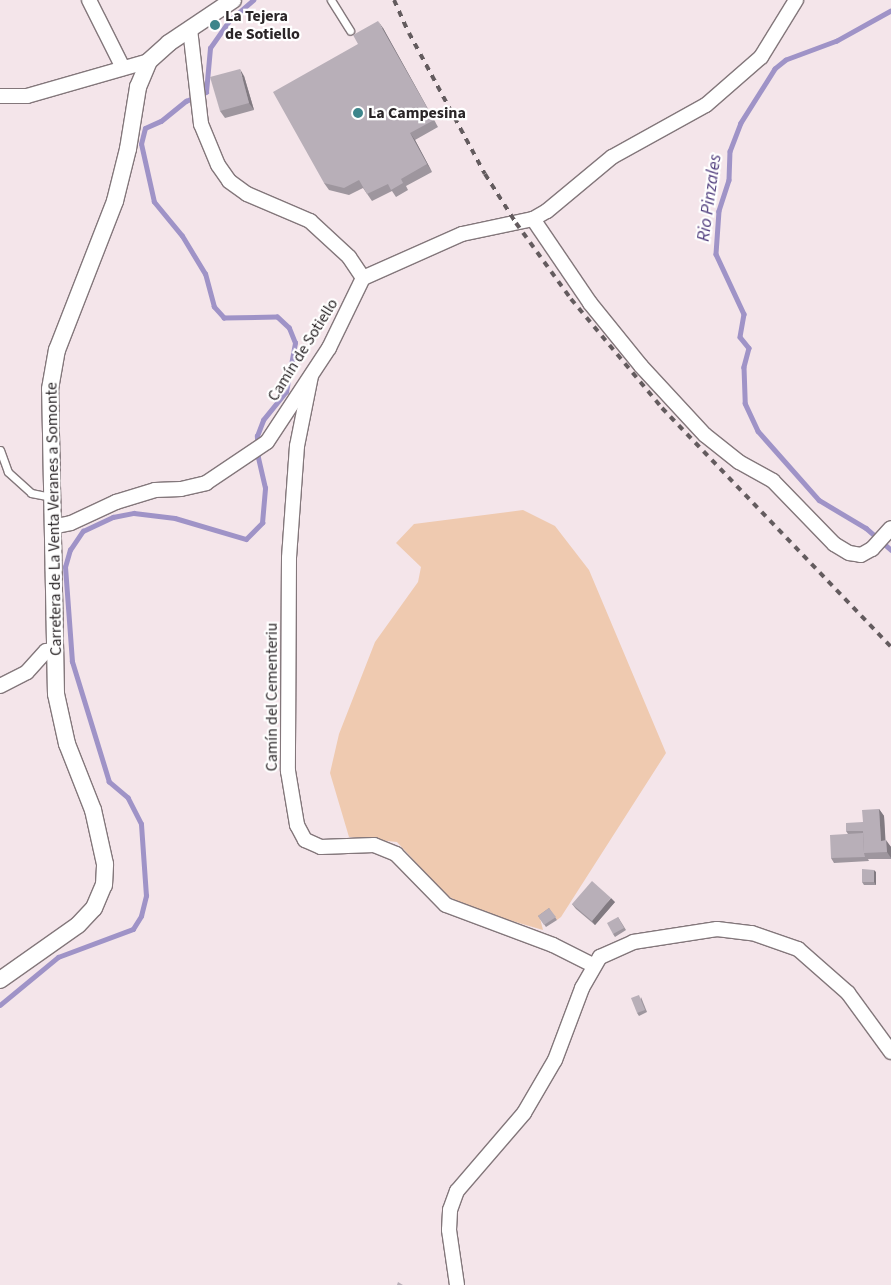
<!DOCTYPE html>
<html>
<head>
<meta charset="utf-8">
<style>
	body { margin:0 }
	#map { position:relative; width:891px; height:1285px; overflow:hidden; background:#f4e5ea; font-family:"Source Sans 3",sans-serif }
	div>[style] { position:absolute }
	.green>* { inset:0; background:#efcab0 }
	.stream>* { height:4.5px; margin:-2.25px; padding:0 2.25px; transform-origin:2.25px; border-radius:2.25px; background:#9f93c7 }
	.roads { filter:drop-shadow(1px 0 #83777b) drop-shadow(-1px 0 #83777b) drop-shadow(0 1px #83777b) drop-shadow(0 -1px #83777b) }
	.service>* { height:7px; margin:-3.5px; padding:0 3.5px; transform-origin:3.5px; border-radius:3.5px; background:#fff }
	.minor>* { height:14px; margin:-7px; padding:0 7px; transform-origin:7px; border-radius:7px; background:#fff }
	.tertiary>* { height:16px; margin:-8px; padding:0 8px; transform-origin:8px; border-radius:8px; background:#fff }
	.rail>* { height:4px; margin-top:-2px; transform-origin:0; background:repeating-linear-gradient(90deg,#635b5e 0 6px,transparent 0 12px) }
	.wall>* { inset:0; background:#9e969e }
	.shaded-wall>* { inset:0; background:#817a81 }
	.building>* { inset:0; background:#b8afb8 }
	.dots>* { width:14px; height:14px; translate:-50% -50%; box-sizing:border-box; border:2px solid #fff; border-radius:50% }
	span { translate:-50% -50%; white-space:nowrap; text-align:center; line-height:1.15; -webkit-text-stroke:4.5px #fff; paint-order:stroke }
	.poi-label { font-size:16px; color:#2a2527; font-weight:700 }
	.left { translate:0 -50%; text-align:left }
	.street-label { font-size:16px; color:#2a2527 }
	.water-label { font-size:18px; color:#4e3b7c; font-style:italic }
</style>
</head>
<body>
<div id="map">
	<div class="green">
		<div style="clip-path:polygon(523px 510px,555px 526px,589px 570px,666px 753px,561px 917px,557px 920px,551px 911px,540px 918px,543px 930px,472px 909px,446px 895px,397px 842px,349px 837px,330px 773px,339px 734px,375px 642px,418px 582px,421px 567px,396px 543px,414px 524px)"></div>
	</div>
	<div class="stream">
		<div style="left:891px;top:11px;width:62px;rotate:150.9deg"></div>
		<div style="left:837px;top:41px;width:54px;rotate:159.6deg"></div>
		<div style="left:786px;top:60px;width:14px;rotate:141deg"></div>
		<div style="left:775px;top:69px;width:64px;rotate:122.2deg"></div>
		<div style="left:741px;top:123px;width:30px;rotate:111deg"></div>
		<div style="left:730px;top:151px;width:29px;rotate:92deg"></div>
		<div style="left:729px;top:180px;width:33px;rotate:108deg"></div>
		<div style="left:719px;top:211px;width:43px;rotate:94deg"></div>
		<div style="left:716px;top:254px;width:66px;rotate:65deg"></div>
		<div style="left:744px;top:314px;width:23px;rotate:100deg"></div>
		<div style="left:740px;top:337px;width:14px;rotate:51deg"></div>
		<div style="left:749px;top:348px;width:20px;rotate:105deg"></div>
		<div style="left:744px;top:367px;width:36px;rotate:88deg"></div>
		<div style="left:745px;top:403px;width:31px;rotate:65deg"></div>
		<div style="left:758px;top:431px;width:92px;rotate:48.5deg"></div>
		<div style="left:819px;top:500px;width:55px;rotate:30.8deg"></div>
		<div style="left:866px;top:528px;width:33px;rotate:41deg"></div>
		<div style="left:0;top:1005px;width:75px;rotate:-39.6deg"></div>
		<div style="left:58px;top:957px;width:80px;rotate:-20.5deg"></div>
		<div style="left:133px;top:929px;width:15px;rotate:-58deg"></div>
		<div style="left:141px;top:916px;width:21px;rotate:-76deg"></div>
		<div style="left:146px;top:896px;width:72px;rotate:-94deg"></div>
		<div style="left:141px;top:824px;width:29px;rotate:-117deg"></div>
		<div style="left:128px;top:798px;width:25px;rotate:-140deg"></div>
		<div style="left:109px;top:782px;width:126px;rotate:-107.1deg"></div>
		<div style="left:72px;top:662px;width:95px;rotate:-94.2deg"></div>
		<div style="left:65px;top:567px;width:18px;rotate:-74deg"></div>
		<div style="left:70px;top:550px;width:23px;rotate:-56deg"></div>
		<div style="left:83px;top:531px;width:33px;rotate:-25deg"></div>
		<div style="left:113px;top:517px;width:21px;rotate:-11deg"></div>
		<div style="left:134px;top:513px;width:41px;rotate:7deg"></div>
		<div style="left:175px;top:518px;width:74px;rotate:16.5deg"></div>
		<div style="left:246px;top:539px;width:23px;rotate:-45deg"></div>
		<div style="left:262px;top:523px;width:35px;rotate:-85deg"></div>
		<div style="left:265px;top:488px;width:31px;rotate:-103deg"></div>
		<div style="left:258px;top:458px;width:22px;rotate:-93deg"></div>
		<div style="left:257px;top:436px;width:17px;rotate:-69deg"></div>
		<div style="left:263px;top:420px;width:36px;rotate:-51deg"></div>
		<div style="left:286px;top:392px;width:50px;rotate:-79.6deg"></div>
		<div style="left:295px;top:343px;width:16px;rotate:-112deg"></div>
		<div style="left:289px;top:328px;width:16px;rotate:-137deg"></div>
		<div style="left:277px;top:317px;width:53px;rotate:178.9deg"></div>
		<div style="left:224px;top:318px;width:15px;rotate:-132deg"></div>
		<div style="left:214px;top:307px;width:34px;rotate:-105deg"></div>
		<div style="left:205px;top:274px;width:44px;rotate:-121.2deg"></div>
		<div style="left:182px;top:236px;width:44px;rotate:-129.5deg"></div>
		<div style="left:154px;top:202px;width:59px;rotate:-102.6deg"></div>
		<div style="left:141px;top:144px;width:16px;rotate:-76deg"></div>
		<div style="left:145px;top:128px;width:17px;rotate:-24deg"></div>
		<div style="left:161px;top:121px;width:32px;rotate:-39deg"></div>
		<div style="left:186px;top:101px;width:22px;rotate:-24deg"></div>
		<div style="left:206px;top:92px;width:44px;rotate:-84.8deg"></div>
		<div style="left:210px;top:48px;width:33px;rotate:-55deg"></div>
		<div style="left:229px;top:21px;width:32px;rotate:-41deg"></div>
	</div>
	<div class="roads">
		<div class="service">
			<div style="left:331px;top:0;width:36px;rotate:58deg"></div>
			<div style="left:0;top:450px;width:23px;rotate:70deg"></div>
			<div style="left:8px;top:472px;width:31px;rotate:42deg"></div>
			<div style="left:31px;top:493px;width:20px;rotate:11deg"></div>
		</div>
		<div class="minor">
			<div style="left:89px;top:0;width:76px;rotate:63.4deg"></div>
			<div style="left:190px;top:29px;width:96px;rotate:83.4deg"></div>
			<div style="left:201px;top:124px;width:44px;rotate:67.5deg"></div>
			<div style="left:218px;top:165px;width:19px;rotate:55deg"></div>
			<div style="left:229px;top:181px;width:22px;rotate:36deg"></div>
			<div style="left:247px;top:194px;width:69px;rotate:23.2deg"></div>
			<div style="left:310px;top:221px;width:53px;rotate:42.7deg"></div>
			<div style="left:349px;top:257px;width:25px;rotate:56deg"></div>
			<div style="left:0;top:96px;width:27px"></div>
			<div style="left:27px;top:96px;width:127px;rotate:-16deg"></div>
			<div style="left:533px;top:219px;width:102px;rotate:55.8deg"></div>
			<div style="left:590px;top:303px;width:81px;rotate:51deg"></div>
			<div style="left:641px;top:366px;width:94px;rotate:47.2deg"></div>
			<div style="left:705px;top:435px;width:43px;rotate:38.5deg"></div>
			<div style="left:739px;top:462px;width:39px;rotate:29deg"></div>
			<div style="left:773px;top:481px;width:88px;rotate:45.9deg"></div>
			<div style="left:834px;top:544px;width:17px;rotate:31deg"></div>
			<div style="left:849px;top:553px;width:12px;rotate:9deg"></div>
			<div style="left:861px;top:555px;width:13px;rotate:-29deg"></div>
			<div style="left:872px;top:549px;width:28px;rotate:-48deg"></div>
			<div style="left:363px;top:278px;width:108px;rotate:-24deg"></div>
			<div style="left:462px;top:234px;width:73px;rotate:-11.9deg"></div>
			<div style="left:533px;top:219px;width:16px;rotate:-30deg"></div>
			<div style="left:547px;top:211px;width:85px;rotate:-39.7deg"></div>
			<div style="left:612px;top:157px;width:107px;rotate:-29deg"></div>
			<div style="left:706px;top:105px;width:73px;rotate:-41.1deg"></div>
			<div style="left:761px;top:57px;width:67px;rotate:-58.4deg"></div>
			<div style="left:311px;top:376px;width:71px;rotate:101.3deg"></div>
			<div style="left:297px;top:446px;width:112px;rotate:94.1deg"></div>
			<div style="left:289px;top:558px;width:213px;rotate:90.3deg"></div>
			<div style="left:288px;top:771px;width:55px;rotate:80.5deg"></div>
			<div style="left:297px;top:825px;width:17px;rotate:62deg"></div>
			<div style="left:305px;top:840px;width:17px;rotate:24deg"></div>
			<div style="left:321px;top:847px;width:53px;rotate:-2.2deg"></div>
			<div style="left:374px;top:845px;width:24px;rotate:22deg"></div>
			<div style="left:396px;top:854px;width:71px;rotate:45.6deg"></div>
			<div style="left:446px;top:905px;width:114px;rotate:20.5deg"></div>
			<div style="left:553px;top:945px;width:45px;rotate:26.6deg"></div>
			<div style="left:52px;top:527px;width:19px;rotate:-12deg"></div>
			<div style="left:71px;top:523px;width:50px;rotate:-25deg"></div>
			<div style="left:116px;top:502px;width:41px;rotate:-17.1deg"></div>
			<div style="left:155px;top:490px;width:26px;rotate:-2deg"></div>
			<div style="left:181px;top:489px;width:26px;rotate:-13deg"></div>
			<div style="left:206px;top:483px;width:73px;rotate:-33.9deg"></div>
			<div style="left:267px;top:442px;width:113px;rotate:-56.6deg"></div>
			<div style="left:329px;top:348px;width:78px;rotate:-64.1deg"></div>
			<div style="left:0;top:686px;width:30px;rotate:-27deg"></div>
			<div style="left:27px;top:672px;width:28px;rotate:-48deg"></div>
			<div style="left:46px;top:651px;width:9px;rotate:-6deg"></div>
			<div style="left:457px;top:1285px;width:56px;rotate:-98.3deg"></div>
			<div style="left:449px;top:1230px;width:20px;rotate:-87deg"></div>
			<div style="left:450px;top:1210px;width:20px;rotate:-70deg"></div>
			<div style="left:457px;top:1191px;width:103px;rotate:-49.3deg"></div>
			<div style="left:524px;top:1113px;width:61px;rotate:-59.7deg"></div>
			<div style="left:555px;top:1060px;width:77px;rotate:-69.4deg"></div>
			<div style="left:582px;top:988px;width:36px;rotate:-60deg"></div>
			<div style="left:600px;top:957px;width:36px;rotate:-24deg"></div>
			<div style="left:633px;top:942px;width:85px;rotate:-8.8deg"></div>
			<div style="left:717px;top:929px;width:35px;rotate:7deg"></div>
			<div style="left:752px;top:933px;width:49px;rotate:19.2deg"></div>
			<div style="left:798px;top:949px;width:67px;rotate:41.3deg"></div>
			<div style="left:848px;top:993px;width:73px;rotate:53.9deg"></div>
		</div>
		<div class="tertiary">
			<div style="left:0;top:980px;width:95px;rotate:-35.2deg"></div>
			<div style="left:78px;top:925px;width:23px;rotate:-47deg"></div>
			<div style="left:94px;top:908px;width:25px;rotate:-67deg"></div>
			<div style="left:104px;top:885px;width:21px;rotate:-87deg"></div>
			<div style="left:105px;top:864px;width:55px;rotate:-102.5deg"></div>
			<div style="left:93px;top:810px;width:71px;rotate:-111.5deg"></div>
			<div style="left:67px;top:744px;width:51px;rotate:-102.4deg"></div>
			<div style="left:56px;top:694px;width:305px;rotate:-91.1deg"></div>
			<div style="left:50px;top:389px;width:40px;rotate:-80deg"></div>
			<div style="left:57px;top:350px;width:160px;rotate:-68.7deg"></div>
			<div style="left:115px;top:201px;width:54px;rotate:-76deg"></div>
			<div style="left:128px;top:149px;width:63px;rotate:-80.8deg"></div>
			<div style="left:138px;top:87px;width:28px;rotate:-67deg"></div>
			<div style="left:149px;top:61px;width:27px;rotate:-42deg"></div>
			<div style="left:169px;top:43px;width:77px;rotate:-33.9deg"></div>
		</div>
	</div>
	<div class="rail">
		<div style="left:394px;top:0;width:36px;rotate:66deg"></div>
		<div style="left:409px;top:33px;width:160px;rotate:61.7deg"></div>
		<div style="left:485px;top:174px;width:58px;rotate:57.7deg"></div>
		<div style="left:516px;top:223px;width:94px;rotate:54.1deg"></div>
		<div style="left:571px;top:299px;width:142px;rotate:50.1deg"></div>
		<div style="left:662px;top:408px;width:331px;rotate:46.2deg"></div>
	</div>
	<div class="wall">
		<div style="clip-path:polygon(383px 28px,438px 127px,415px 140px,432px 172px,406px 186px,408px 190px,396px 197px,392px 191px,372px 201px,363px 188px,349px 195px,329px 190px,324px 183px,358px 44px)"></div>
		<div style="clip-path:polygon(244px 76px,254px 110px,225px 118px,220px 111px)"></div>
		<div style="clip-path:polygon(879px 809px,884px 816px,885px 840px,891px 847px,891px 859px,868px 859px,869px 861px,834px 863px,831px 858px,848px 834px,846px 831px,863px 822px)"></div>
		<div style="clip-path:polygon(876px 872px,876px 885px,864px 885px,862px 882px)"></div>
		<div style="clip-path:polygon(615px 902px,595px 925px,576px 909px,572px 904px)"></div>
		<div style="clip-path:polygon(549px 908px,557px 920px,546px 927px,538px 916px)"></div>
		<div style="clip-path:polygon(618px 917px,626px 930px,615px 937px,613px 934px)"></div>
		<div style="clip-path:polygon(641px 997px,647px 1012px,639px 1016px,637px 1013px)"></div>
	</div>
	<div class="shaded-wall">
		<div style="clip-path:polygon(378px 21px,383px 28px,438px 127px,434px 120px)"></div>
		<div style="clip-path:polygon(240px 69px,244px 76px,254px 110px,249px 103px)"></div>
		<div style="clip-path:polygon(410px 133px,415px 140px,432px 172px,427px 164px)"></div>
		<div style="clip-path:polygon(879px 809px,884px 816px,886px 848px,881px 841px)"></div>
		<div style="clip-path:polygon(886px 840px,891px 847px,891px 858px,887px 852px)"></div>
		<div style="clip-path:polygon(874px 870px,876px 872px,876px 885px,874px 882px)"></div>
		<div style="clip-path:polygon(611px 898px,615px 902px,595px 925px,592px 921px)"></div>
	</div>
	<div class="building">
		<div style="clip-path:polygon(378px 21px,434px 120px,410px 133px,427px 164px,401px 179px,403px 183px,391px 190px,388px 184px,367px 194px,359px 180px,344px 188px,324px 183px,273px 92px,358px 44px,353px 35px)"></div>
		<div style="clip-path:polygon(240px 69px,249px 103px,220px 111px,210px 77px)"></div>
		<div style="clip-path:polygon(879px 809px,881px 841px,886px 840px,887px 852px,864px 853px,863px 831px,846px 831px,846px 823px,863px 822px,862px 810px)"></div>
		<div style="clip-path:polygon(863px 833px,864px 853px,865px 857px,831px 858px,830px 835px)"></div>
		<div style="clip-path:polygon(862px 869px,874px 870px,874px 882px,862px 882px)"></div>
		<div style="clip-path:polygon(592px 881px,611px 898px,592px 921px,572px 904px)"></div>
		<div style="clip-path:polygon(549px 908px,556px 917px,544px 925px,538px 916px)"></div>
		<div style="clip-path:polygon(618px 917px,624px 928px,613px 934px,607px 923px)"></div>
		<div style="clip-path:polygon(639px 995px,645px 1010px,637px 1013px,631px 998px)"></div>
		<div style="clip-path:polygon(398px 1282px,403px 1285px,397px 1285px)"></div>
	</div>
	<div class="dots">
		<div style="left:215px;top:25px;background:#3d858b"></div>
		<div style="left:358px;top:113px;background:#3d858b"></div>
	</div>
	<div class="poi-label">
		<span class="left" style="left:225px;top:25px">La Tejera<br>de Sotiello</span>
		<span class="left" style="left:368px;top:113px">La Campesina</span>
	</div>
	<div class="street-label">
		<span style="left:303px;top:350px;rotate:-58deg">Camín de Sotiello</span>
		<span style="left:54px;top:519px;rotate:-91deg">Carretera de La Venta Veranes a Somonte</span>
		<span style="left:272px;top:697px;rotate:-90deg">Camín del Cementeriu</span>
	</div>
	<div class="water-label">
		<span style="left:710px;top:198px;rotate:-82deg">Rio Pinzales</span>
	</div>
</div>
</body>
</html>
